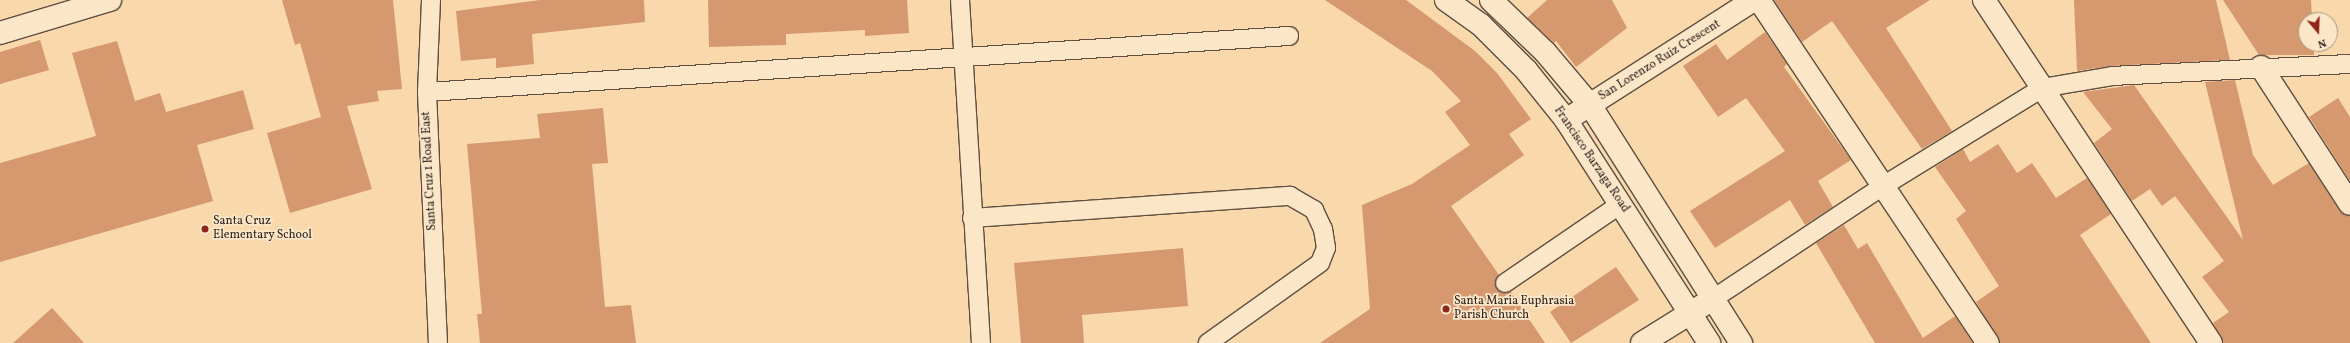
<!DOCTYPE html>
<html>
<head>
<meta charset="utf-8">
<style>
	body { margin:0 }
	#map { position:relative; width:2350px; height:343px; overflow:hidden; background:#f9d8ab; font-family:Vollkorn,serif }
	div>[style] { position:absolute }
	.building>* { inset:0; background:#d6986e }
	.roads { filter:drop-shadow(1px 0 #604f40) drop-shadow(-1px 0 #604f40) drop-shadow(0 1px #604f40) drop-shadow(0 -1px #604f40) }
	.service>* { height:18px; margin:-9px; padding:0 9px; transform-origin:9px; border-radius:9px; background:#fbe6c8 }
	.pedestrian>* { height:22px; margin:-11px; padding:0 11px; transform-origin:11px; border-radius:11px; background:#fbe6c8 }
	.minor>* { height:22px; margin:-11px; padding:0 11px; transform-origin:11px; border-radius:11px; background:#fbe6c8 }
	.tertiary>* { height:22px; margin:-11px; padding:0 11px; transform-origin:11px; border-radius:11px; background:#fbe6c8 }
	.dots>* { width:11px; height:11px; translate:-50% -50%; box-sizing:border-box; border:2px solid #fbe6c8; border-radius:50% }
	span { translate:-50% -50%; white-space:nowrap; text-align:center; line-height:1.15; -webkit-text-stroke:3.5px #fbe6c8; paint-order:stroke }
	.street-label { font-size:12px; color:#2d211d }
	.poi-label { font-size:12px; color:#2d211d }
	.left { translate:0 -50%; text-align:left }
	.north { position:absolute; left:2298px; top:12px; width:40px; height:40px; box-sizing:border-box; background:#fbe6c8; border:1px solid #a99784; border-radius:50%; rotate:161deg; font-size:11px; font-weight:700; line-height:16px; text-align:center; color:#2d211d }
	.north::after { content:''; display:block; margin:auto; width:14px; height:18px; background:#8f2418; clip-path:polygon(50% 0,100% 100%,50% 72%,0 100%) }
</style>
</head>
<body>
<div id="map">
	<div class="building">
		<div style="clip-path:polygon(282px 0,393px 0,402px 89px,377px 91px,379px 101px,347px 106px,372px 189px,290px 213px,267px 133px,321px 117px,300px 43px,295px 45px)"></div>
		<div style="clip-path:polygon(540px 0,644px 0,645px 22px,532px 34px,534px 64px,496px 68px,496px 58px,461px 61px,456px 11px)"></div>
		<div style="clip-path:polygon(708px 0,907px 0,909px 33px,865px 36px,865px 30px,786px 34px,786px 45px,709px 47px)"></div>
		<div style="clip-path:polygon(1325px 0,1406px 0,1475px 51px,1497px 73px,1531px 119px,1509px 134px,1524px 155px,1451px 206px,1499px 275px,1495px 283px,1497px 289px,1511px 292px,1545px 343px,1320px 343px,1370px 309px,1362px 205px,1412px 184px,1470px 145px,1445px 112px,1461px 101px,1432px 71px)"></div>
		<div style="clip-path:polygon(1547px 0,1612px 0,1627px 28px,1576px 67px,1556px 41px,1554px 43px,1527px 18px)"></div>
		<div style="clip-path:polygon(1774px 0,1930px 0,1886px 28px,1952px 131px,1922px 149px,1832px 21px,1802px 42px)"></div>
		<div style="clip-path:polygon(2074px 0,2216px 0,2230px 60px,2111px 66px,2077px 71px)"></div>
		<div style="clip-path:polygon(2223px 0,2311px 0,2312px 20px,2306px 20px,2306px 44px,2314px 44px,2314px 55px,2259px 55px)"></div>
		<div style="clip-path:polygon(1765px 32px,1787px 64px,1784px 67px,1851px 160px,1818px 181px,1833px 207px,1805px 225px,1790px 200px,1715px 248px,1690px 211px,1785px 151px,1746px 98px,1718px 117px,1683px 66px,1716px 44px,1727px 60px)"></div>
		<div style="clip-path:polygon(40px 40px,49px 70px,0 84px,0 52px)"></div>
		<div style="clip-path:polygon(117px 41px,135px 101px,160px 93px,166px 112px,243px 90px,254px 129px,197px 145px,213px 201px,0 262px,0 163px,96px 136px,72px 53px)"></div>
		<div style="clip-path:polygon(2235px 80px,2253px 155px,2273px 185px,2309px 163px,2340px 211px,2350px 216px,2350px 343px,2223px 343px,2213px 323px,2229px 312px,2202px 277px,2224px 261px,2175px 196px,2162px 206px,2150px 189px,2132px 201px,2094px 143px,2112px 129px,2083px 92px,2134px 85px,2243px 240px,2205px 82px)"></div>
		<div style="clip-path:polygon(2338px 98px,2350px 117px,2350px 181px,2309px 117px)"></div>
		<div style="clip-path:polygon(603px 108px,608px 163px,592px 164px,605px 307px,631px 305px,636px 343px,480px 343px,477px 314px,482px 314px,467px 144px,540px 138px,537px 114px)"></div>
		<div style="clip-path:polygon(1998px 144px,2017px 173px,2032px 163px,2056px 198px,2087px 178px,2111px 214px,2080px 235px,2151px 343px,2000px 343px,1976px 302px,1999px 286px,1956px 219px,1966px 211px,1935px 167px,1963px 149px,1970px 162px)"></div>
		<div style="clip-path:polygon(1844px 225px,1858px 249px,1867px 243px,1923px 338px,1955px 316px,1973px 343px,1875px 343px,1816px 243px)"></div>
		<div style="clip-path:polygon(1183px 248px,1188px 306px,1082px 315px,1084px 343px,1021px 343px,1014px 263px)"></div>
		<div style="clip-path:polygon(1616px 267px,1639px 300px,1571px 343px,1550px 312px)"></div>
		<div style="clip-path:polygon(52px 308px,84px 343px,13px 343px)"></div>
	</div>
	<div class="roads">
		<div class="service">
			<div style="left:431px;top:0;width:92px;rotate:92.5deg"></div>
			<div style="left:427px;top:92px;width:251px;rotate:87.5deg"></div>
			<div style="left:960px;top:0;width:344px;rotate:86.5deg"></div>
			<div style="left:427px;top:92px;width:864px;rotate:-3.72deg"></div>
			<div style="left:972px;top:218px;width:319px;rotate:-4deg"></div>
			<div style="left:1290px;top:196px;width:28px;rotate:30deg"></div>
			<div style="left:1314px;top:210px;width:21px;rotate:65deg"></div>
			<div style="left:1323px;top:229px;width:19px;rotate:81deg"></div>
			<div style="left:1326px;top:248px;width:16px;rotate:112deg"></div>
			<div style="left:1320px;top:263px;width:138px;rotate:144.5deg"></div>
			<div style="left:1505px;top:283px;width:140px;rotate:-34.3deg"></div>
			<div style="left:1713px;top:299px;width:204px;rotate:-33.6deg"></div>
			<div style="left:1883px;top:186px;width:187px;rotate:-31.6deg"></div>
			<div style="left:2042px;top:88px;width:71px;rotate:-9.7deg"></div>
			<div style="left:2112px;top:76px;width:238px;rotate:-2.9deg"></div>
		</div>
		<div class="pedestrian">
			<div style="left:1759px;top:0;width:412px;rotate:56.3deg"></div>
			<div style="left:2261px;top:67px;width:163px;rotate:57deg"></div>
		</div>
		<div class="minor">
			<div style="left:1984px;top:0;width:411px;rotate:56.5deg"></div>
			<div style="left:1566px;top:120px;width:223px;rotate:-32.6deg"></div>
			<div style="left:1642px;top:343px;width:84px;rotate:-31.8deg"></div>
		</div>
		<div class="tertiary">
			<div style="left:1446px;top:0;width:43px;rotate:35.5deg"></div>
			<div style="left:1481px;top:25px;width:64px;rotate:45deg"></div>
			<div style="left:1526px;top:70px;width:64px;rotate:51.3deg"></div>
			<div style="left:1566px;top:120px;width:265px;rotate:57.3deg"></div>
			<div style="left:1491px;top:0;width:76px;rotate:43.9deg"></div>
			<div style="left:1546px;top:53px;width:68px;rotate:49.8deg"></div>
			<div style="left:1590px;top:105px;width:282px;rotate:57.6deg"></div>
			<div style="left:0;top:33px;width:115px;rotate:-16.7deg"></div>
		</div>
	</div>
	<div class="dots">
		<div style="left:205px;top:229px;background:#8f2418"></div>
		<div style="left:1446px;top:309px;background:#8f2418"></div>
	</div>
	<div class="street-label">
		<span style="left:1660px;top:61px;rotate:-32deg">San Lorenzo Ruiz Crescent</span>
		<span style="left:1591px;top:160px;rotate:56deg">Francisco Barzaga Road</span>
		<span style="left:430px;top:171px;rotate:-93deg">Santa Cruz 1 Road East</span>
	</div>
	<div class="poi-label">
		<span class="left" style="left:213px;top:229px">Santa Cruz<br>Elementary School</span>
		<span class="left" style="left:1454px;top:309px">Santa Maria Euphrasia<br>Parish Church</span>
	</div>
	<div class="north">N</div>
</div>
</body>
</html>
